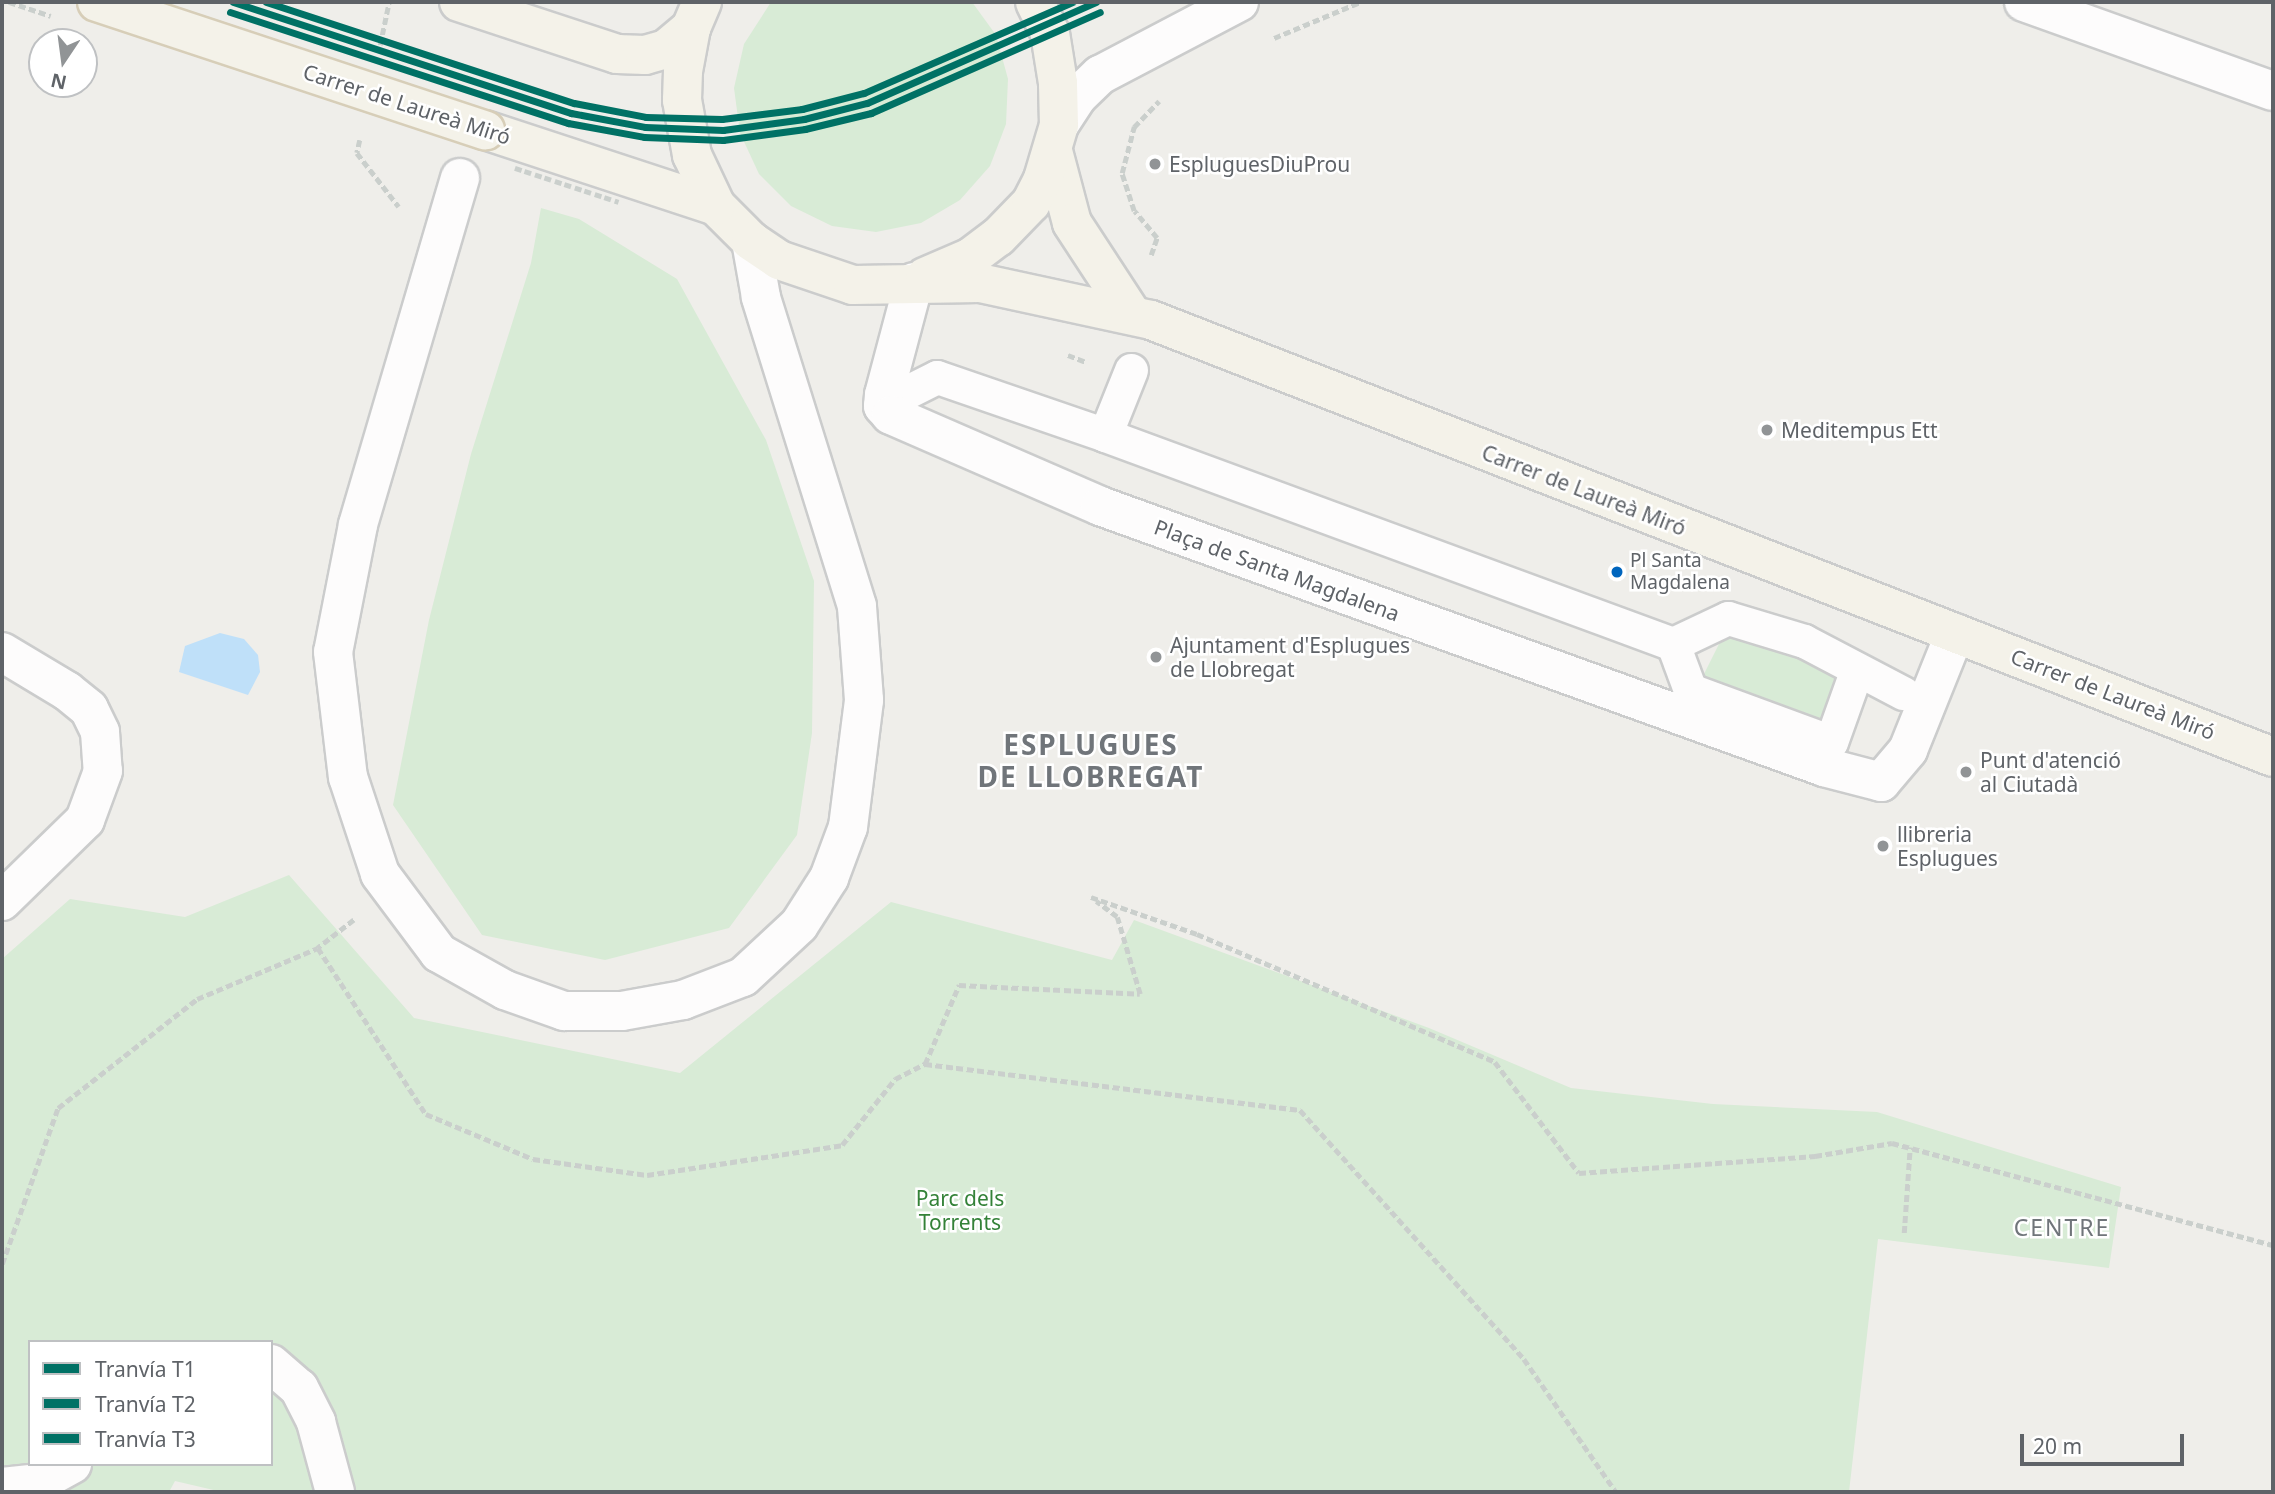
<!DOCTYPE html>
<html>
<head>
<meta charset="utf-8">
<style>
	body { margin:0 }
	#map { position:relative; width:2275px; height:1494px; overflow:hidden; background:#efeeea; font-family:"Noto Sans",sans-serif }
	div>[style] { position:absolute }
	.green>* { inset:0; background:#d8ebd6 }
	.water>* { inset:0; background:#bfe0f9 }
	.path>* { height:4.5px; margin-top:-2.25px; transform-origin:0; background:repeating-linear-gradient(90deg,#cacfcc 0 7px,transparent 0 10.5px) }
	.roads { filter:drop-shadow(2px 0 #cbcccc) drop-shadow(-2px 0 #cbcccc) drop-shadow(0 2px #cbcccc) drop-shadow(0 -2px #cbcccc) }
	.pedestrian>* { height:33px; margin:-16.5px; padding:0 16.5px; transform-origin:16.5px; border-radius:16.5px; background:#fdfcfc }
	.minor>* { height:38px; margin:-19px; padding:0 19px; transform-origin:19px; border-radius:19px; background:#fdfcfc }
	.tertiary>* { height:38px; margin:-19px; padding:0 19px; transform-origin:19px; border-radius:19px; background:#fdfcfc }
	.primary>* { height:38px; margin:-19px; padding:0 19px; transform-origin:19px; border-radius:19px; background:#f4f2e9 }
	.path-bridge>* { height:4.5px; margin-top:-2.25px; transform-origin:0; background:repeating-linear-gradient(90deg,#cacfcc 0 7px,transparent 0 10.5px) }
	.bridges { filter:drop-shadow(2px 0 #d7ceb8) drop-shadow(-2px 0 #d7ceb8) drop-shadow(0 2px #d7ceb8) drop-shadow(0 -2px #d7ceb8) }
	.primary-bridge>* { height:38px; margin:-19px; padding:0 19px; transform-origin:19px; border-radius:19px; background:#f4f2e9 }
	.tram-1>* { height:7px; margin:-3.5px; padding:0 3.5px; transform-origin:3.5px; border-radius:3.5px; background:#007165 }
	.tram-2>* { height:7px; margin:-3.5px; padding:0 3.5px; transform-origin:3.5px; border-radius:3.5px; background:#007165 }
	.tram-3>* { height:7px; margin:-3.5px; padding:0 3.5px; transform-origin:3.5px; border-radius:3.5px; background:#007165 }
	.dots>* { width:19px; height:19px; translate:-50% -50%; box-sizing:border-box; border:4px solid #fff; border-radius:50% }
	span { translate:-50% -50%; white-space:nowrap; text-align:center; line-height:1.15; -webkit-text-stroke:5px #fff; paint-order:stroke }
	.bus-label { font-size:19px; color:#5f6368 }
	.left { translate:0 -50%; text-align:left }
	.street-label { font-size:21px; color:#5f6368 }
	.poi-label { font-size:21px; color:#5f6368 }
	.park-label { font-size:21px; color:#348238 }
	.neighbourhood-label { font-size:23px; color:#70757a; letter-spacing:2px }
	.district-label { font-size:28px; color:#70757a; font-weight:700; letter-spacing:2px }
	.frame { position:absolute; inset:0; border:4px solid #5f6368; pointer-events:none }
	.legend { position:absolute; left:28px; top:1340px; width:245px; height:126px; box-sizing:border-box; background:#fff; border:2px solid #bfc1c3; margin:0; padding:9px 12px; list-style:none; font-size:21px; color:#5f6368 }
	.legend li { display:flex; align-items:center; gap:14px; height:35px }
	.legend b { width:35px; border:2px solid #bfc1c3 }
	.north { position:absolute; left:28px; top:28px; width:70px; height:70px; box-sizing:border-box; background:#fff; border:2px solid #bfc1c3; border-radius:50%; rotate:193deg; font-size:19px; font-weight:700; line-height:28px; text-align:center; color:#5f6368 }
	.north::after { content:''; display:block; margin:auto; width:24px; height:32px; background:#919496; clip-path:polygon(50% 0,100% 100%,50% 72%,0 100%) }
	.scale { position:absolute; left:2020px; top:1434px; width:164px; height:32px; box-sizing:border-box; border:4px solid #5f6368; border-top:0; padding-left:9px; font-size:21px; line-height:24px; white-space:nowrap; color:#5f6368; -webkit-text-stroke:5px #fff; paint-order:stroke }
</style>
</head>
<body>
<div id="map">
	<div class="green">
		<div style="clip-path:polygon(771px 2px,972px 2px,996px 35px,1008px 79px,1006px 124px,990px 166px,960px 200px,921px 223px,876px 232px,832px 226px,791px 206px,759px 174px,740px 133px,734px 88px,744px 44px)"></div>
		<div style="clip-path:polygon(541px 208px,579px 219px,677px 279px,766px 440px,814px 581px,812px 733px,797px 835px,729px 928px,605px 960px,482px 935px,393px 805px,429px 620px,471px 454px,531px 263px)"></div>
		<div style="clip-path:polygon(1727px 628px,1844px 676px,1825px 729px,1700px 682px)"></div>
		<div style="clip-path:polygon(evenodd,289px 875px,414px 1018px,680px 1073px,891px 902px,1112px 960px,1134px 920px,1429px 1028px,1571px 1088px,1713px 1104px,1877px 1112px,2121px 1187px,2109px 1268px,1878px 1239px,1849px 1492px,222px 1492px,175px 1481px,169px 1492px,2px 1492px,2px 959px,70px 899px,185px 917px,289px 875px,30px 1342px,271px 1342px,271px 1464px,30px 1464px,30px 1342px)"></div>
	</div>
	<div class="water">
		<div style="clip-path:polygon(220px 633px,244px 639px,258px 655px,260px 672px,248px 695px,179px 672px,185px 646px)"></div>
	</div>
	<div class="path">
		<div style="left:1274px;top:38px;width:93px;rotate:-22.7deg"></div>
		<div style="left:380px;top:45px;width:44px;rotate:-78.2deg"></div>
		<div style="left:360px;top:140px;width:13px;rotate:103deg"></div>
		<div style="left:357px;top:153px;width:68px;rotate:52.1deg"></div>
		<div style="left:1151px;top:255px;width:18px;rotate:-71deg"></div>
		<div style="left:1157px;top:238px;width:35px;rotate:-130deg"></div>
		<div style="left:1134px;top:211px;width:40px;rotate:-108deg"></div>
		<div style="left:1122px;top:173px;width:48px;rotate:-75.4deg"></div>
		<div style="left:1134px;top:127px;width:36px;rotate:-46deg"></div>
		<div style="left:1068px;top:355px;width:19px;rotate:21deg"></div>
		<div style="left:1091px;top:897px;width:112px;rotate:19.2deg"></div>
		<div style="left:1197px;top:934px;width:324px;rotate:23.2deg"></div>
		<div style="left:1495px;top:1062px;width:139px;rotate:52.9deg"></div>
		<div style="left:1579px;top:1173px;width:237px;rotate:-4.1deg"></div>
		<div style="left:1815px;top:1156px;width:78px;rotate:-9.6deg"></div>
		<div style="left:1892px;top:1143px;width:394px;rotate:15deg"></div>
		<div style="left:354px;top:920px;width:46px;rotate:142.1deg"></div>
		<div style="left:318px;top:948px;width:198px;rotate:57deg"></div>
		<div style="left:426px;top:1114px;width:116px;rotate:22.8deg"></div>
		<div style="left:533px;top:1159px;width:115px;rotate:8deg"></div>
		<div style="left:647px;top:1175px;width:197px;rotate:-8.7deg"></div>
		<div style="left:842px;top:1145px;width:85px;rotate:-51.2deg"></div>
		<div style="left:895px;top:1079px;width:34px;rotate:-27deg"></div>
		<div style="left:925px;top:1064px;width:378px;rotate:7deg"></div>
		<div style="left:1300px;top:1110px;width:335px;rotate:48deg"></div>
		<div style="left:1524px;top:1359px;width:162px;rotate:55.3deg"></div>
		<div style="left:925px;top:1064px;width:86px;rotate:-66.7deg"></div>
		<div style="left:959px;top:985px;width:181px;rotate:2.8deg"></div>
		<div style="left:1140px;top:994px;width:80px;rotate:-106.6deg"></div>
		<div style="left:1117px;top:917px;width:26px;rotate:-143deg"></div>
		<div style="left:1904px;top:1233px;width:86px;rotate:-86deg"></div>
		<div style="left:2px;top:1264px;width:166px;rotate:-70.3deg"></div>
		<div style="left:58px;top:1108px;width:177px;rotate:-38.1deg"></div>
		<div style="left:197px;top:999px;width:131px;rotate:-22.9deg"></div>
	</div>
	<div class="roads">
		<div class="pedestrian">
			<div style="left:893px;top:399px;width:49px;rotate:-26.6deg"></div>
			<div style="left:937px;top:377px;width:178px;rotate:19deg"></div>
			<div style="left:1105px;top:435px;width:70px;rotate:-68.2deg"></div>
			<div style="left:1105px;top:435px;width:605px;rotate:20.2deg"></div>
			<div style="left:1673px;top:644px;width:61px;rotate:-25.3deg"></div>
			<div style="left:1728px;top:618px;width:79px;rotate:16.8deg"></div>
			<div style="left:1804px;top:641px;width:112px;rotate:27.7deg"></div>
			<div style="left:1673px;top:644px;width:49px;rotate:69.7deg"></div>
			<div style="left:1690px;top:690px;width:150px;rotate:20.2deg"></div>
			<div style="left:1831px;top:742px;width:77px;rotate:-70.4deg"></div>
		</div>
		<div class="minor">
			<div style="left:2024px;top:2px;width:264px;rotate:19.7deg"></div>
			<div style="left:460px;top:178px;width:362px;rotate:106.4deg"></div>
			<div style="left:358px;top:525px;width:129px;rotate:101.1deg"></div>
			<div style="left:333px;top:652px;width:126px;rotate:83.2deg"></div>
			<div style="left:348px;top:777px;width:102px;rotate:71.7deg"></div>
			<div style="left:380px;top:874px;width:99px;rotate:53.2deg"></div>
			<div style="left:439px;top:953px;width:76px;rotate:29.3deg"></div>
			<div style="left:505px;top:990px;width:63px;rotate:19.6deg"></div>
			<div style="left:564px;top:1011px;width:58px"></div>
			<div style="left:622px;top:1011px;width:62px;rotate:-10.2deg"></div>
			<div style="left:683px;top:1000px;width:64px;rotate:-21deg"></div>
			<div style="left:743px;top:977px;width:76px;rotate:-42.9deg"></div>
			<div style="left:799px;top:925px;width:56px;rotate:-57.4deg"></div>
			<div style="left:829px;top:878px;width:54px;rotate:-69.6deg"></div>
			<div style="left:848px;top:827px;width:128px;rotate:-82.8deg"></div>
			<div style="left:864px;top:700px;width:94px;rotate:-94.3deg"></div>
			<div style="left:857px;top:606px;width:324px;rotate:-107.3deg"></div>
			<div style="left:761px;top:297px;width:57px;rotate:-100.1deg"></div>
			<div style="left:914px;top:282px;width:117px;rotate:104.9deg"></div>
			<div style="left:884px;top:395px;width:11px;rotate:95deg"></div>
			<div style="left:883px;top:406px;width:12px;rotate:48deg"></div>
			<div style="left:891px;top:415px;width:228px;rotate:23.5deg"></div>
			<div style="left:1100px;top:506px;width:770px;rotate:19.82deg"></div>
			<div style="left:1824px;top:767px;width:59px;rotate:14.7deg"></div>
			<div style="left:1881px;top:782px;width:42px;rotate:-49.8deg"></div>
			<div style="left:1908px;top:750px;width:126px;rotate:-68.1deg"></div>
			<div style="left:2px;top:652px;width:76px;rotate:31deg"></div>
			<div style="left:67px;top:691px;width:28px;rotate:39deg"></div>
			<div style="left:89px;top:709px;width:25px;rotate:64deg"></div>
			<div style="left:100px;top:732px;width:39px;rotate:86deg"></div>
			<div style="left:103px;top:771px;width:52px;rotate:110.2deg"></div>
			<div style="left:85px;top:820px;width:116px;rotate:135.7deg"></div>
			<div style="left:271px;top:1364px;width:37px;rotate:41deg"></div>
			<div style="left:299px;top:1388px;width:38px;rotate:63deg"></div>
			<div style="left:316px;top:1422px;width:73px;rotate:74.8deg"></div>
			<div style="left:2px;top:1487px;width:36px;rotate:-6deg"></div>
			<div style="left:38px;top:1483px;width:39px;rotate:-29deg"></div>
		</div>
		<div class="tertiary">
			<div style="left:1059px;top:125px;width:33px;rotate:-57deg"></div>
			<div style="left:1077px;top:97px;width:32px;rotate:-44deg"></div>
			<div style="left:1100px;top:75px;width:157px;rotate:-27.7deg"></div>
		</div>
		<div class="primary">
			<div style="left:459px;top:2px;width:166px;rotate:18.2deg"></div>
			<div style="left:617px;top:54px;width:28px;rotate:2deg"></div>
			<div style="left:645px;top:55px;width:22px;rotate:-16deg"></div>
			<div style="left:666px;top:49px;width:33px;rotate:-40deg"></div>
			<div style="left:702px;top:2px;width:28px;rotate:113deg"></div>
			<div style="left:691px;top:28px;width:44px;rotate:100.5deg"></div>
			<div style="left:683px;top:71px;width:29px;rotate:92deg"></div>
			<div style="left:682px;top:100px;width:56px;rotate:79.7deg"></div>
			<div style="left:692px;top:155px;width:56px;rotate:64.8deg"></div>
			<div style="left:716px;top:206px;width:49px;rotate:45deg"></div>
			<div style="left:751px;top:241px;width:34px;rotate:34deg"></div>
			<div style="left:779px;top:260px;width:78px;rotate:18.7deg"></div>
			<div style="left:853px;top:285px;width:127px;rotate:-0.9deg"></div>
			<div style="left:980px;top:283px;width:175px;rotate:12.2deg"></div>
			<div style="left:1151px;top:320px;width:1204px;rotate:21.28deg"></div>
			<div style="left:485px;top:130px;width:243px;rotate:18.2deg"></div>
			<div style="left:1053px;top:151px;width:74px;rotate:75.2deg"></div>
			<div style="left:1072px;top:223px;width:108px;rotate:56.8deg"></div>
			<div style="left:925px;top:277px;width:50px;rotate:-23.5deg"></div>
			<div style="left:971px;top:257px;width:34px;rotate:-37deg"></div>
			<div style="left:998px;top:237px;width:47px;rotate:-45.9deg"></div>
			<div style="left:1031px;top:203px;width:27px;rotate:-63deg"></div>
			<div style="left:1043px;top:179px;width:56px;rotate:-73.5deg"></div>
			<div style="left:1059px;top:125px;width:42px;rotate:-91.4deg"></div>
			<div style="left:1058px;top:83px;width:51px;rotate:-99.1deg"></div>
			<div style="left:1050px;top:33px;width:34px;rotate:-116deg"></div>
		</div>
	</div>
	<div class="path-bridge">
		<div style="left:9px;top:2px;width:44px;rotate:18.4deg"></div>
		<div style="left:515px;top:168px;width:109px;rotate:18.1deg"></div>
	</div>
	<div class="bridges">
		<div class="primary-bridge">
			<div style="left:97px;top:2px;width:409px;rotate:18.3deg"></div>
		</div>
	</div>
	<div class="tram-1">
		<div style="left:233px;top:2px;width:356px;rotate:18.2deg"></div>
		<div style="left:571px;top:113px;width:75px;rotate:10.7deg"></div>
		<div style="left:645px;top:127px;width:78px;rotate:2.2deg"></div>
		<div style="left:723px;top:130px;width:82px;rotate:-7.7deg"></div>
		<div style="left:804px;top:119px;width:65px;rotate:-14.3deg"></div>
		<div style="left:867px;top:103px;width:250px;rotate:-23.8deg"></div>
	</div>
	<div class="tram-2">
		<div style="left:230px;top:12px;width:356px;rotate:18.2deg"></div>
		<div style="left:568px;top:123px;width:77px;rotate:10.4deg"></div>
		<div style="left:644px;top:137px;width:79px;rotate:2.2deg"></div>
		<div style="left:723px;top:140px;width:83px;rotate:-7.6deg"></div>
		<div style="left:805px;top:129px;width:68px;rotate:-13.6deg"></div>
		<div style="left:871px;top:113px;width:250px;rotate:-23.8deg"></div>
	</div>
	<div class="tram-3">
		<div style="left:266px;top:2px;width:324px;rotate:18.2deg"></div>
		<div style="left:574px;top:103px;width:73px;rotate:11deg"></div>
		<div style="left:646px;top:117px;width:76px;rotate:1.5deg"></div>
		<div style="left:722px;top:119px;width:81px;rotate:-7.1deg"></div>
		<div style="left:802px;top:109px;width:64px;rotate:-14.5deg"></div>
		<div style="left:864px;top:93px;width:227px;rotate:-23.6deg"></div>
	</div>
	<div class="dots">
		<div style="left:1155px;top:164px;background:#919496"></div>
		<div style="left:1767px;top:430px;background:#919496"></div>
		<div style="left:1617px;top:572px;background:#0065bd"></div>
		<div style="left:1156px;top:657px;background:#919496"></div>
		<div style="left:1966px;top:772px;background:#919496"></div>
		<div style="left:1883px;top:846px;background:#919496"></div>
	</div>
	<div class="bus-label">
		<span class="left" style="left:1630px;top:572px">Pl Santa<br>Magdalena</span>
	</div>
	<div class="street-label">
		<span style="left:407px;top:104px;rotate:18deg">Carrer de Laureà Miró</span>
		<span style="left:1584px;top:490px;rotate:21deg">Carrer de Laureà Miró</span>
		<span style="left:1277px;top:570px;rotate:20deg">Plaça de Santa Magdalena</span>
		<span style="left:2113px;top:694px;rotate:21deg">Carrer de Laureà Miró</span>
	</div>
	<div class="poi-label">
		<span class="left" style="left:1169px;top:164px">EspluguesDiuProu</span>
		<span class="left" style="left:1781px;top:430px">Meditempus Ett</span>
		<span class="left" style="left:1170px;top:657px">Ajuntament d'Esplugues<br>de Llobregat</span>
		<span class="left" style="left:1980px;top:772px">Punt d'atenció<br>al Ciutadà</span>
		<span class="left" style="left:1897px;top:846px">llibreria<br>Esplugues</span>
	</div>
	<div class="park-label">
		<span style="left:960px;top:1210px">Parc dels<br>Torrents</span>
	</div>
	<div class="neighbourhood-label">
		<span style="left:2062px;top:1227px">CENTRE</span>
	</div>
	<div class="district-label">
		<span style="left:1091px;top:760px">ESPLUGUES<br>DE LLOBREGAT</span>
	</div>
	<div class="frame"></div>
	<ul class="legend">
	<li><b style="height:9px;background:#007165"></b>Tranvía T1</li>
	<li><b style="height:9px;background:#007165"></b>Tranvía T2</li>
	<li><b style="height:9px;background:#007165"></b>Tranvía T3</li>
	</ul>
	<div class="north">N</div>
	<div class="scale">20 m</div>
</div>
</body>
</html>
